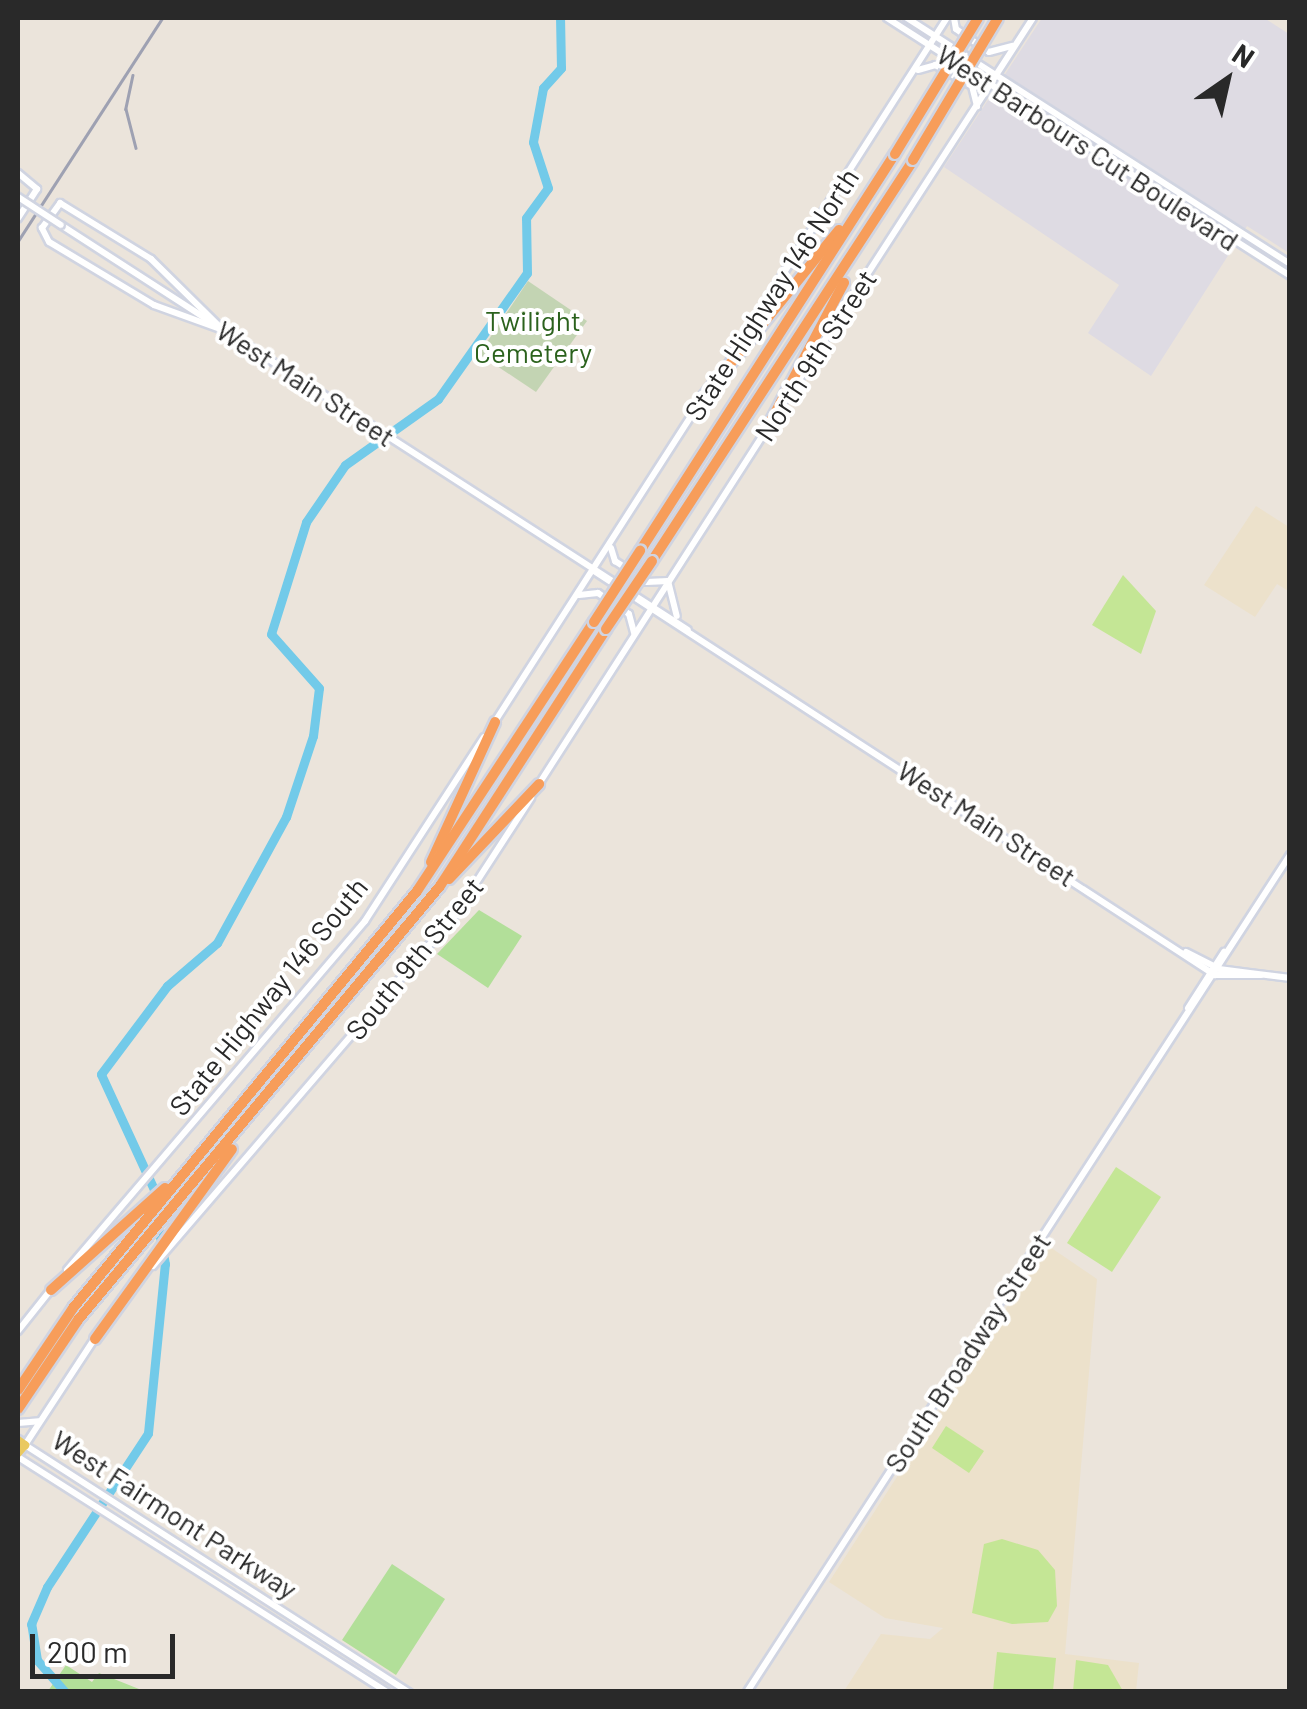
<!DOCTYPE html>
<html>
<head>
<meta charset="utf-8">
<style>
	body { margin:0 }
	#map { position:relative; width:1307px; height:1709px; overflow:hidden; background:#ebe4db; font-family:Barlow,sans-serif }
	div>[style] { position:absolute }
	.industrial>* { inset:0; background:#dedbe3 }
	.education>* { inset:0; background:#ece1cb }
	.green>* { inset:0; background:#b2df99 }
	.cemetery>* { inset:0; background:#c3d4b3 }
	.pitch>* { inset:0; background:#c4e695 }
	.river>* { height:9px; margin:-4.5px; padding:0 4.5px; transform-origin:4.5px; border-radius:4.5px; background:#72cae9 }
	.roads { filter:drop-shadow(2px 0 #d0d4e1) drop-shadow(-2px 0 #d0d4e1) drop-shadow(0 2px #d0d4e1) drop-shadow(0 -2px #d0d4e1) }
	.secondary>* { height:6px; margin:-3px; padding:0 3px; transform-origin:3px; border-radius:3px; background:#fff }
	.primary>* { height:8px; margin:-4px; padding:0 4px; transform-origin:4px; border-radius:4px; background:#eac961 }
	.highway>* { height:10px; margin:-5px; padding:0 5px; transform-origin:5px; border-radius:5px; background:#f79d5a }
	.rail>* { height:2.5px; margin:-1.25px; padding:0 1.25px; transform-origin:1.25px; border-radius:1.25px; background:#9ea1b2 }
	.bridges { filter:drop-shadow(2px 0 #d0d4e1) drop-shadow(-2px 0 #d0d4e1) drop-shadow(0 2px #d0d4e1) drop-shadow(0 -2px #d0d4e1) }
	.secondary-bridge>* { height:6px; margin:-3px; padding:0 3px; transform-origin:3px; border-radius:3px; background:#fff }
	.highway-bridge>* { height:10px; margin:-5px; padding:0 5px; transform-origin:5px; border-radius:5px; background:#f79d5a }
	span { translate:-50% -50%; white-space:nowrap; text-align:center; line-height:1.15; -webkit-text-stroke:8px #fff; paint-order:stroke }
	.street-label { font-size:28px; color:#292929 }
	.park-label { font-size:28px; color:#2b621d }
	.frame { position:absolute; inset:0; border:20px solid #292929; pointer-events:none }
	.north { position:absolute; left:1177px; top:30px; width:100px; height:100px; -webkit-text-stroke:8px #fff; paint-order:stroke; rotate:34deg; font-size:28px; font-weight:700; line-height:40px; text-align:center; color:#292929 }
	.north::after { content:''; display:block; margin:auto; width:35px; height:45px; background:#292929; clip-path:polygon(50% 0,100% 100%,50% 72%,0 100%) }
	.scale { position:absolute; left:30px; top:1634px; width:145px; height:45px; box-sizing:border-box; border:5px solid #292929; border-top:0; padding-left:12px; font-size:30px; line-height:35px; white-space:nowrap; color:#292929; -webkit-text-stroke:8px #fff; paint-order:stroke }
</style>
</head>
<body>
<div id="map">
	<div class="industrial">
		<div style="clip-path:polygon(1042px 18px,1264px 18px,1289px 34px,1289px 253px,1247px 226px,1151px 376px,1088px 333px,1119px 285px,944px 167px)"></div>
	</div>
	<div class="education">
		<div style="clip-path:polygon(1256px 506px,1289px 527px,1290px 592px,1277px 584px,1255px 617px,1204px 585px)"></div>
		<div style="clip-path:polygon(1047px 1245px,1097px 1279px,1065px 1654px,1139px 1663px,1136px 1691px,844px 1691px,881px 1634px,930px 1639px,943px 1628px,885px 1618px,829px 1582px)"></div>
	</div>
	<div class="green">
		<div style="clip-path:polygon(479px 910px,522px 936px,488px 988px,437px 954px)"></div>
		<div style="clip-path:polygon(392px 1564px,445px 1599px,396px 1675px,342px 1640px)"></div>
		<div style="clip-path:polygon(66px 1665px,92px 1682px,99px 1673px,144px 1691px,48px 1691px)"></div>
	</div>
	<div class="cemetery">
		<div style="clip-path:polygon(528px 281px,587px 321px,536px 392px,479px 354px)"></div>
	</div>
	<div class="pitch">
		<div style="clip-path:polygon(1123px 575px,1156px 611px,1141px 654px,1092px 625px)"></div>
		<div style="clip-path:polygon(1116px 1167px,1161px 1197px,1112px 1272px,1067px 1243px)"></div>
		<div style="clip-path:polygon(946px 1426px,984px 1451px,969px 1473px,932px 1448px)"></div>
		<div style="clip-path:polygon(1002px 1539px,1038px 1550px,1055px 1570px,1057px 1606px,1048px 1622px,1012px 1624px,972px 1613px,984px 1544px)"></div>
		<div style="clip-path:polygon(997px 1652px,1056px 1658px,1053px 1691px,993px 1691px)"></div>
		<div style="clip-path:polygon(1076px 1660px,1108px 1665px,1123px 1691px,1073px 1691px)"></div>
	</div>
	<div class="river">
		<div style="left:157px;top:1196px;width:134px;rotate:-114.7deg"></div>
		<div style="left:101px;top:1074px;width:110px;rotate:-53.1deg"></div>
		<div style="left:167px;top:986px;width:66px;rotate:-40.7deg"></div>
		<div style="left:217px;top:943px;width:144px;rotate:-61.3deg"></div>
		<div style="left:286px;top:817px;width:85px;rotate:-71.6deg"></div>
		<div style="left:313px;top:736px;width:48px;rotate:-82.9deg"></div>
		<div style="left:319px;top:688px;width:72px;rotate:-131.6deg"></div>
		<div style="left:271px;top:634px;width:117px;rotate:-72.6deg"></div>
		<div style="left:306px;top:522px;width:69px;rotate:-55.6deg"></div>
		<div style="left:345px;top:465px;width:114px;rotate:-35.4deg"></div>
		<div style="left:438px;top:399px;width:154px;rotate:-54.8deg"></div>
		<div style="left:527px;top:273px;width:55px;rotate:-91deg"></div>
		<div style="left:526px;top:218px;width:37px;rotate:-54deg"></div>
		<div style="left:548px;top:188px;width:48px;rotate:-108.1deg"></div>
		<div style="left:533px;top:142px;width:55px;rotate:-79.5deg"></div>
		<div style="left:543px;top:88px;width:27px;rotate:-48deg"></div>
		<div style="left:561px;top:68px;width:50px;rotate:-91.1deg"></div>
		<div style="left:65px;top:1692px;width:43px;rotate:-131.2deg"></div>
		<div style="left:37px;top:1660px;width:36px;rotate:-99deg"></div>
		<div style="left:31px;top:1624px;width:40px;rotate:-66.6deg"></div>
		<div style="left:47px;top:1587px;width:184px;rotate:-56.7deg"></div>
		<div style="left:148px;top:1433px;width:170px;rotate:-84.3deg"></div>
		<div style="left:165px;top:1264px;width:44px;rotate:-100.5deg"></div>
	</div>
	<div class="roads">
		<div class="secondary">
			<div style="left:887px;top:18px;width:479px;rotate:32.6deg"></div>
			<div style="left:907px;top:18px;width:455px;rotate:32.7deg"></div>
			<div style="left:954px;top:18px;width:11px;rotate:80deg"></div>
			<div style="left:956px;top:29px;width:40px;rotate:34.9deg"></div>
			<div style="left:989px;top:52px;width:24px;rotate:-15deg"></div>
			<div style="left:918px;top:70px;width:18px;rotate:-16deg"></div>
			<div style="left:935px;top:65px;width:43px;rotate:29.6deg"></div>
			<div style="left:972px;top:86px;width:21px;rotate:76deg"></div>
			<div style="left:18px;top:173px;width:25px;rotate:40deg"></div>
			<div style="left:37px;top:189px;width:35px;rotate:123deg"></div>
			<div style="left:60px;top:203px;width:107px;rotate:31.6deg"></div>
			<div style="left:151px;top:259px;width:101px;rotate:44.6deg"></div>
			<div style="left:223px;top:330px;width:73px;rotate:-160.1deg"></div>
			<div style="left:154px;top:305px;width:122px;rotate:-149deg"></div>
			<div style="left:49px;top:242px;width:16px;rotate:-117deg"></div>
			<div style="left:42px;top:228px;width:31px;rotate:-54deg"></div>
			<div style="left:61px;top:225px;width:746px;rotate:32.86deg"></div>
			<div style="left:730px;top:357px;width:403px;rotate:-57.4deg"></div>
			<div style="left:791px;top:392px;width:445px;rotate:-57.1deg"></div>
			<div style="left:611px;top:548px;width:14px;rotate:73deg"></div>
			<div style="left:615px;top:561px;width:38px;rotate:33deg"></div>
			<div style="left:647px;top:582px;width:21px;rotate:-3deg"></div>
			<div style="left:668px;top:581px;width:36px;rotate:76deg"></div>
			<div style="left:594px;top:571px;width:741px;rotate:33.05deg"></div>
			<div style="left:1215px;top:975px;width:46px"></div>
			<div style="left:579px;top:595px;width:19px;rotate:-6deg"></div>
			<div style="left:598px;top:593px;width:37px;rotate:34deg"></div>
			<div style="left:629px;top:614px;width:20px;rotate:75deg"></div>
			<div style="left:494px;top:723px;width:392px;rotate:-57.3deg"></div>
			<div style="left:537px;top:787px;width:422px;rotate:-57.3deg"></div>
			<div style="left:1186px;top:952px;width:37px;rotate:27deg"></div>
			<div style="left:1219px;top:969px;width:72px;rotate:7.2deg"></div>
			<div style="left:1188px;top:1008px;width:67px;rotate:-57.3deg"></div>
			<div style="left:153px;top:1266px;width:463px;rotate:-49.3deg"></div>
			<div style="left:455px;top:915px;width:140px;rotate:-57deg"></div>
			<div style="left:67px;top:1270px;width:459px;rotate:-49.5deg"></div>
			<div style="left:365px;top:921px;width:219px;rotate:-57.1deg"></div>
			<div style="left:18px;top:1331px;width:56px;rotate:-51.5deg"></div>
			<div style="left:95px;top:1338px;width:128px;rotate:123.2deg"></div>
			<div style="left:25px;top:1445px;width:457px;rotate:32.8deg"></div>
			<div style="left:18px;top:1423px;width:21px;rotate:-5deg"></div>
			<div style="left:18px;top:1457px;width:437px;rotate:32.5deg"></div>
			<div style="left:747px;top:1692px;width:998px;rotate:-57.03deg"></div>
		</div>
		<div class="primary">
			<div style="left:18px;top:1440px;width:9px;rotate:36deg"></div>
			<div style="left:25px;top:1445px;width:11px;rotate:131deg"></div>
		</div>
		<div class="highway">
			<div style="left:704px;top:396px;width:214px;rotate:-50.9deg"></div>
			<div style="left:765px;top:432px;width:169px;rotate:-62.1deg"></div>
			<div style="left:640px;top:551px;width:472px;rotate:-57.3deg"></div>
			<div style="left:652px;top:561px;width:478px;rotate:-56.9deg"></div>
			<div style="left:431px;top:862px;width:154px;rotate:-65.4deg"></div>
			<div style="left:449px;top:879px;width:131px;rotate:-46.5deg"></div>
			<div style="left:51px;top:1290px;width:153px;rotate:-41.8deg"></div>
			<div style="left:95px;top:1339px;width:234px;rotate:-54.2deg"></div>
			<div style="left:18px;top:1390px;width:99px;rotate:-56.1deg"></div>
			<div style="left:73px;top:1308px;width:541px;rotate:-50.48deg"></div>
			<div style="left:417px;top:891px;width:322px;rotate:-56.7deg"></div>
			<div style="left:18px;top:1409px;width:107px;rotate:-56deg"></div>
			<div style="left:78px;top:1320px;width:565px;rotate:-50.17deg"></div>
			<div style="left:440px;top:886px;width:306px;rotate:-57.1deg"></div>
		</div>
	</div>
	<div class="rail">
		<div style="left:133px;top:75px;width:35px;rotate:102deg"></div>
		<div style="left:126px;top:109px;width:40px;rotate:75.6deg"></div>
		<div style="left:18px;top:241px;width:265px;rotate:-57.1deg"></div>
	</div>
	<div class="bridges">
		<div class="secondary-bridge">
			<div style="left:18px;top:197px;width:51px;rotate:33.1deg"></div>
		</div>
		<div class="highway-bridge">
			<div style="left:895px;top:154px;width:159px;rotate:-58.6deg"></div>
			<div style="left:913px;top:160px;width:165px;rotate:-59.1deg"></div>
			<div style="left:594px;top:622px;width:85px;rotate:-57.1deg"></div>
			<div style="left:606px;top:629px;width:82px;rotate:-55.9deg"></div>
		</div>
	</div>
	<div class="street-label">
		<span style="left:1088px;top:147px;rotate:33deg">West Barbours Cut Boulevard</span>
		<span style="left:771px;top:294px;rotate:-57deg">State Highway 146 North</span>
		<span style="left:815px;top:355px;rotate:-57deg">North 9th Street</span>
		<span style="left:306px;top:383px;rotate:33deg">West Main Street</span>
		<span style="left:987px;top:823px;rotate:33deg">West Main Street</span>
		<span style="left:414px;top:958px;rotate:-51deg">South 9th Street</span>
		<span style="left:268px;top:996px;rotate:-51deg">State Highway 146 South</span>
		<span style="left:967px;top:1352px;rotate:-57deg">South Broadway Street</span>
		<span style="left:175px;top:1514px;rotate:33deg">West Fairmont Parkway</span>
	</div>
	<div class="park-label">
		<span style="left:533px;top:336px">Twilight<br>Cemetery</span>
	</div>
	<div class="frame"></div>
	<div class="north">N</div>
	<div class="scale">200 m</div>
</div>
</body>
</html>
